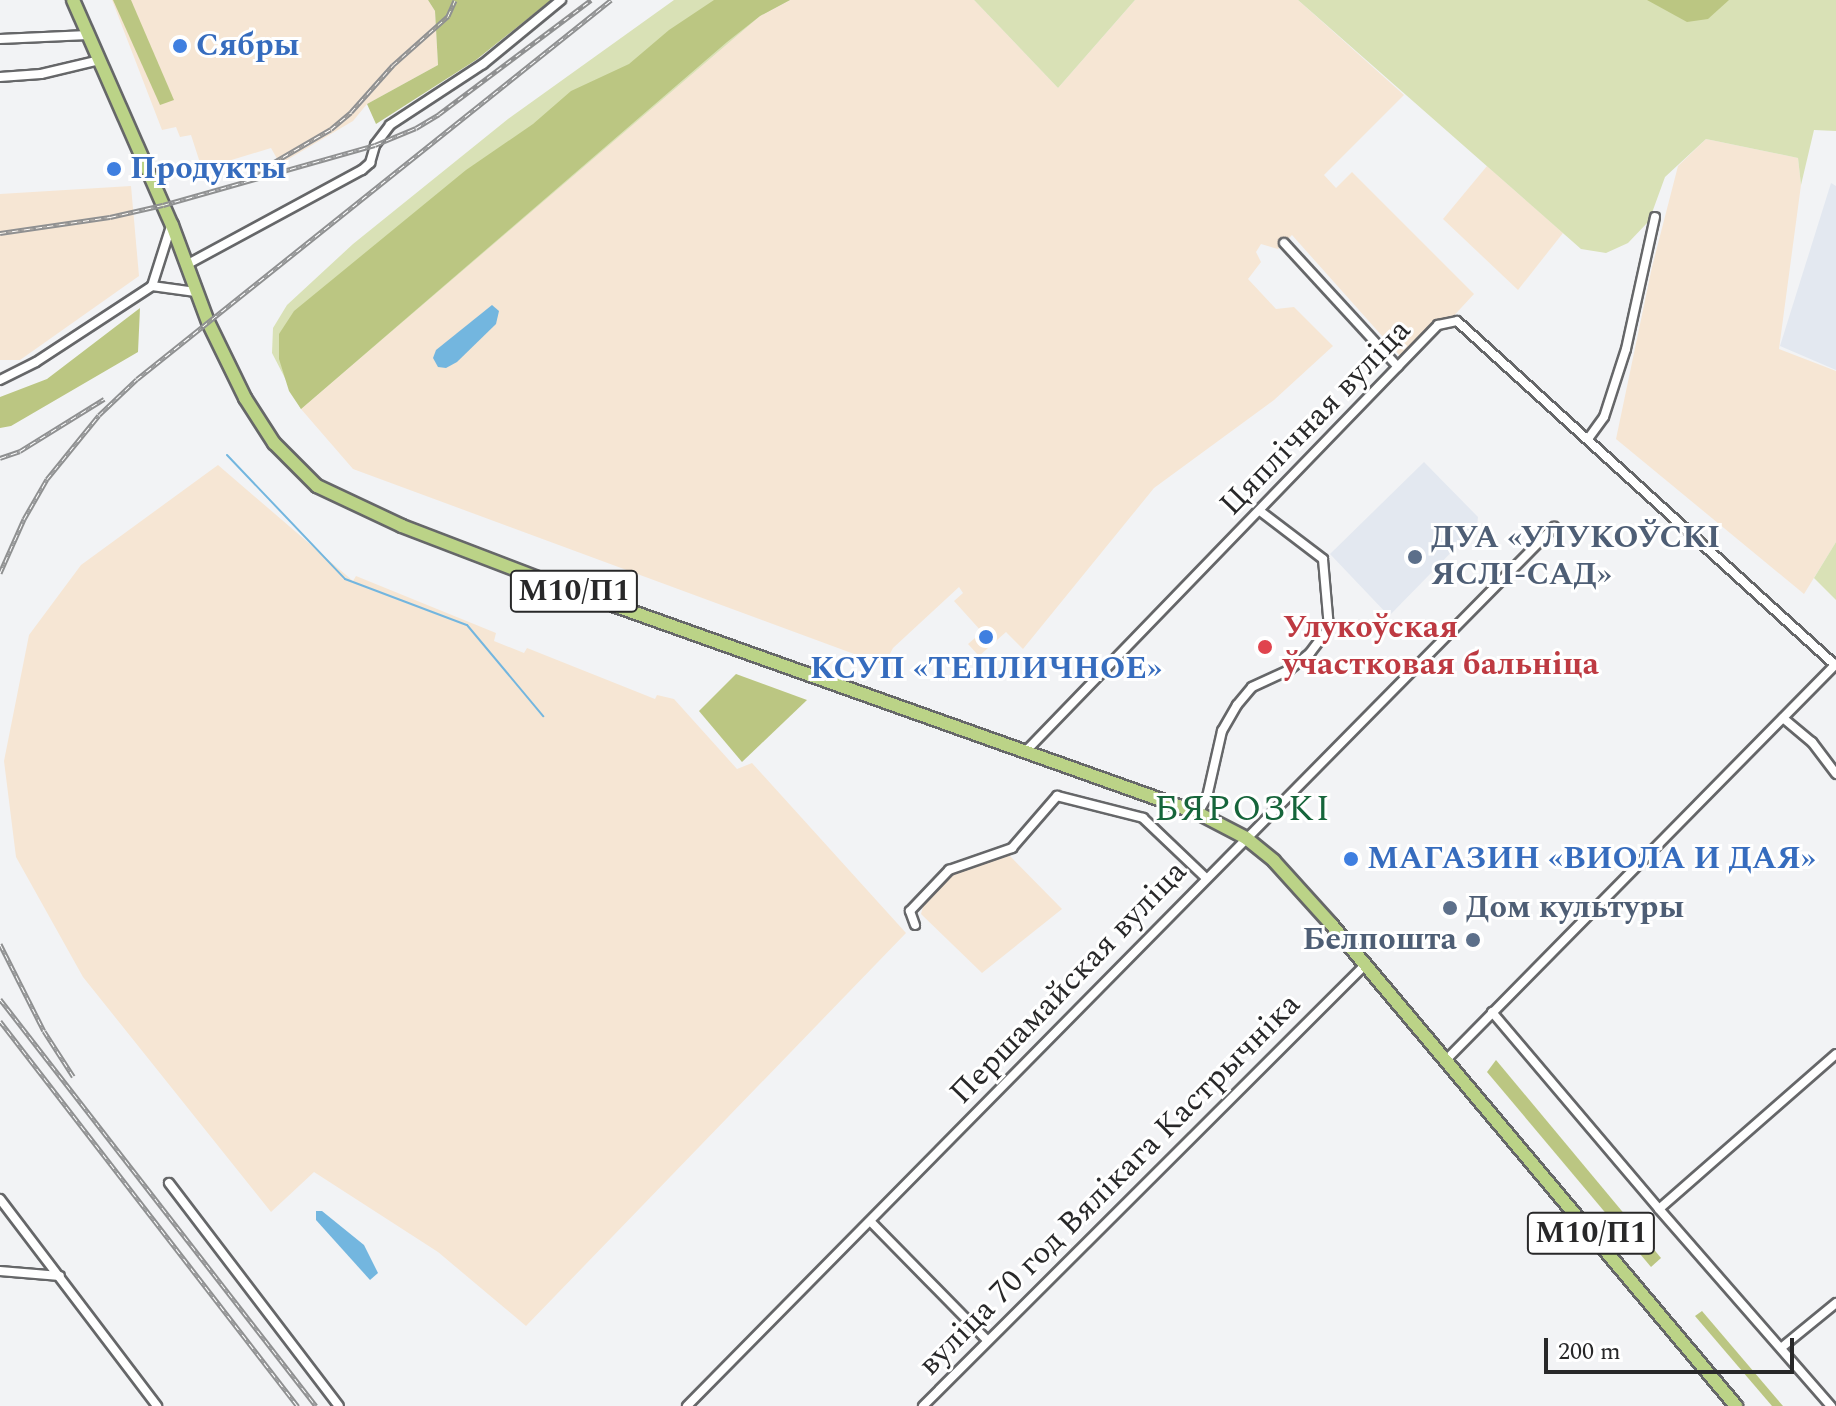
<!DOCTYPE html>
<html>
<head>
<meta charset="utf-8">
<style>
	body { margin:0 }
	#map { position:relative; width:1836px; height:1406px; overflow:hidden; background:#f2f3f5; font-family:Spectral,serif }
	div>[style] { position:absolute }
	.built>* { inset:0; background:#e3e8f0 }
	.industrial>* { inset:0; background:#f6e6d4 }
	.green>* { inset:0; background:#d9e1b6 }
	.forest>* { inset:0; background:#bbc682 }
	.water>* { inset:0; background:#73b6df }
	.stream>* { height:2px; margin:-1px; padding:0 1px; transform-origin:1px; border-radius:1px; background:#73b6df }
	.roads { filter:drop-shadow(2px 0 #666769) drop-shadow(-2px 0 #666769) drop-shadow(0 2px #666769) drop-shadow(0 -2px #666769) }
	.minor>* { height:8px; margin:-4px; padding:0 4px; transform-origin:4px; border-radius:4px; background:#fff }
	.primary>* { height:12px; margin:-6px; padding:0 6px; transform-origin:6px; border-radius:6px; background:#bbd387 }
	.rail>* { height:5px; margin-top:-2.5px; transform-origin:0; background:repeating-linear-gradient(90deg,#fff 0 6px,#8f9091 0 12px); box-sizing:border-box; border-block:2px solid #8f9091 }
	.dots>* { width:22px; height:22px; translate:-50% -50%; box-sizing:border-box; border:4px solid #fff; border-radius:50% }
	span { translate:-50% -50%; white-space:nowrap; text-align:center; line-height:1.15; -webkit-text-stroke:6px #fff; paint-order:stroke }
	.shield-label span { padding:2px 6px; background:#fff; border:2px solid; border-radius:6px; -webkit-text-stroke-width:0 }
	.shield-label { font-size:30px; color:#282829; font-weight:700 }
	.shop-label { font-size:32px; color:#366cbe; font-weight:700 }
	.left { translate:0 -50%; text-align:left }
	.street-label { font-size:32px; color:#282829 }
	.service-label { font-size:32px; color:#4e5e75; font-weight:700 }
	.right { translate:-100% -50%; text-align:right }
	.health-label { font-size:32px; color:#be3a42; font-weight:700 }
	.quarter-label { font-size:36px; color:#16653b; letter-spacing:2px }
	.scale { position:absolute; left:1544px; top:1338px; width:250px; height:36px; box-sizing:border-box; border:4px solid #282829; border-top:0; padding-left:10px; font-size:24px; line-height:28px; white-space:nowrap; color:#282829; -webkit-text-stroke:6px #fff; paint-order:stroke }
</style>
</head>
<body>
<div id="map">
	<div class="built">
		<div style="clip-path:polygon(1831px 183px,1836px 186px,1836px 370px,1780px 346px)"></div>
		<div style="clip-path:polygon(1424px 462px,1478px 517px,1477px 526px,1389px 616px,1330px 554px)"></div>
	</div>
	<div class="industrial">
		<div style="clip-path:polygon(112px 0,428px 0,435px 11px,438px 65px,367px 104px,353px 121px,280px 164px,271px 148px,202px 169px,191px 135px,180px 137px,176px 127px,162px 130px)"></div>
		<div style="clip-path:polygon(790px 0,974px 0,1058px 88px,1135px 0,1298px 0,1404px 95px,1324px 175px,1336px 188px,1352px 172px,1474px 294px,1408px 365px,1292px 235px,1278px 249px,1261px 244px,1256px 252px,1261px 262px,1248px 279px,1276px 309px,1294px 307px,1333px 346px,1274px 400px,1154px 488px,1023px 649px,1006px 632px,979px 656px,968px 644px,982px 632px,954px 601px,963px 593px,959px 587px,893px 648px,884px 665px,353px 469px,301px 409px,727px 42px,760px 16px)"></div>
		<div style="clip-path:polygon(1706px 139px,1798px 158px,1801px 185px,1779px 349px,1836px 371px,1836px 542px,1804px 594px,1616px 439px,1652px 267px,1678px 166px)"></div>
		<div style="clip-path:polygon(1487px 166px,1563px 233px,1518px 290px,1443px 219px)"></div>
		<div style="clip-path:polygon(131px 186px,139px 276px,20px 360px,0 360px,0 194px)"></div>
		<div style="clip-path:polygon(218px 465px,353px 581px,356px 576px,496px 633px,494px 641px,524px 653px,527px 648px,655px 699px,657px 695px,674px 699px,737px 769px,752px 763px,906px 933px,526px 1326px,438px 1252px,314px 1172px,271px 1212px,83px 977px,16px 857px,4px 761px,29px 635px,81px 565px)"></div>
		<div style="clip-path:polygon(1007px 853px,1062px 909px,982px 973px,921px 914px,924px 903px,958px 870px)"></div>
	</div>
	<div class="green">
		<div style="clip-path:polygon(674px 0,790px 0,760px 16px,301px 409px,272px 353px,273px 328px,287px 305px,353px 244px,508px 119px)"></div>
		<div style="clip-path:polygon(974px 0,1135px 0,1058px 88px)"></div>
		<div style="clip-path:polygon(1298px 0,1836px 0,1836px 131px,1814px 130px,1801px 185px,1798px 158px,1706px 139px,1665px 177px,1649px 221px,1628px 243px,1606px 253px,1581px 249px)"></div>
		<div style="clip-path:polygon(1836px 542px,1836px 600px,1814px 578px)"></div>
	</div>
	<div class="forest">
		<div style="clip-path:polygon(113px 0,131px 0,174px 100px,160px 105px)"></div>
		<div style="clip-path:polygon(428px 0,551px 0,476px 60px,376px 124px,367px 104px,438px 65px,435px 11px)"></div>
		<div style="clip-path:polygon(714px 0,790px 0,760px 16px,727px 42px,301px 409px,289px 391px,279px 359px,279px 334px,294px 311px,466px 170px,533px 124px,571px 91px,629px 64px,669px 30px)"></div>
		<div style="clip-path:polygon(1647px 0,1729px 0,1708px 19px,1687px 22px)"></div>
		<div style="clip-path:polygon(140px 308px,138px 352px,11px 426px,0 428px,0 397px,47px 379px)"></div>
		<div style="clip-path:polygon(736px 674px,807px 700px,742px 762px,699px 711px)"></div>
		<div style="clip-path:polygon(1496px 1060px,1661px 1258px,1651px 1267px,1487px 1072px)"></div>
		<div style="clip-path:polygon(1702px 1311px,1783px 1406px,1772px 1406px,1695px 1316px)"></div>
	</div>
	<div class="water">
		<div style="clip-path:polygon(492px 305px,499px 311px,496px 324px,457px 362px,446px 368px,438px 367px,433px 358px,436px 350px)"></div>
		<div style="clip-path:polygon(316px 1211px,322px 1211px,364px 1245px,378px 1273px,370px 1280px,316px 1220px)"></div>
	</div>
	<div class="stream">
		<div style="left:227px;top:455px;width:171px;rotate:46.4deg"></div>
		<div style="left:345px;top:579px;width:130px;rotate:20.7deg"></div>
		<div style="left:467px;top:625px;width:119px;rotate:50.1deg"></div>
	</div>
	<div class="roads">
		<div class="minor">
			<div style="left:0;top:39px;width:88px;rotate:-2.6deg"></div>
			<div style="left:0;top:77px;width:41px;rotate:-4.2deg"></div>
			<div style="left:41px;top:74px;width:61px;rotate:-13.3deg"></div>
			<div style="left:1284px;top:243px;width:168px;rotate:47.4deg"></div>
			<div style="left:188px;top:264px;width:198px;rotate:-28.4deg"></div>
			<div style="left:362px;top:170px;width:11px;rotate:-41deg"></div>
			<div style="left:370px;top:163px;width:19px;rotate:-74deg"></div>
			<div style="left:375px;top:145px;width:25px;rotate:-53deg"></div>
			<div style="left:390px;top:125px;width:111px;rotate:-33.3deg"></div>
			<div style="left:483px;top:64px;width:101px;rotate:-39.4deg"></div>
			<div style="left:152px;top:286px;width:63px;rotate:-72.4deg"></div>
			<div style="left:0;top:380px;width:40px;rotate:-26.6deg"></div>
			<div style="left:36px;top:362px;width:139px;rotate:-33.2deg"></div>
			<div style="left:152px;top:286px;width:44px;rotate:7.8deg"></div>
			<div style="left:1588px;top:439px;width:27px;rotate:-54deg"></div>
			<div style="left:1604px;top:417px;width:71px;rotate:-72.1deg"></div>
			<div style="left:1626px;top:349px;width:135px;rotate:-77.6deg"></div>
			<div style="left:1783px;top:718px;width:38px;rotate:40deg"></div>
			<div style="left:1812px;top:742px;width:40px;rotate:53deg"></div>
			<div style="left:1025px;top:752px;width:594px;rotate:-45.95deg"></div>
			<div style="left:1438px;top:325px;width:19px;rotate:-12deg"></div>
			<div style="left:1457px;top:321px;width:511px;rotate:42.3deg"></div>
			<div style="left:1198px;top:813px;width:18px;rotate:-61deg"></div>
			<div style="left:1207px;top:797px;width:68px;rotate:-77.2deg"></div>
			<div style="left:1222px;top:731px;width:30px;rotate:-60deg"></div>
			<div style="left:1237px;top:705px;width:23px;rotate:-50deg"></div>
			<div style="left:1252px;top:687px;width:41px;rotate:-24.7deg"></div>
			<div style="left:1289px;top:670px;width:27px;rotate:-39deg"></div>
			<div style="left:1310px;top:653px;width:31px;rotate:-53deg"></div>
			<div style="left:1329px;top:628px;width:69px;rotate:-95deg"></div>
			<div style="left:1323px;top:559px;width:79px;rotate:-142.7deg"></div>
			<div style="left:915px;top:925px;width:15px;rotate:-110deg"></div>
			<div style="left:910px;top:911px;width:57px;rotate:-46.4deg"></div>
			<div style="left:949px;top:870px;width:67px;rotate:-19.2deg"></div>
			<div style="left:1012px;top:848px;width:69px;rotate:-49.1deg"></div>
			<div style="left:1057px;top:796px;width:89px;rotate:14.3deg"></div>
			<div style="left:1143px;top:818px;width:86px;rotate:43.6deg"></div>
			<div style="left:1492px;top:1012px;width:258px;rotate:49.7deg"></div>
			<div style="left:1659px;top:1209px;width:235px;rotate:-41.2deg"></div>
			<div style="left:1446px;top:1060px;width:556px;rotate:-45.44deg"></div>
			<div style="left:169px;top:1183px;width:280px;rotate:52.7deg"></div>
			<div style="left:0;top:1199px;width:260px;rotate:52.8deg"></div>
			<div style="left:1659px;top:1209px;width:262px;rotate:48.9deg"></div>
			<div style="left:871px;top:1222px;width:165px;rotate:45.5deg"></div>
			<div style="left:0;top:1271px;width:60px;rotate:4.8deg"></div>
			<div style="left:1781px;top:1348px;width:71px;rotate:-39.3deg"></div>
			<div style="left:687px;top:1406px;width:1235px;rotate:-45.39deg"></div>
			<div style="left:923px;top:1406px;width:624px;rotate:-44.94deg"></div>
		</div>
		<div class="primary">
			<div style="left:73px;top:0;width:246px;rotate:66.3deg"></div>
			<div style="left:172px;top:225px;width:103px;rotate:69.6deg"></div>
			<div style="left:208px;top:322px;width:85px;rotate:64deg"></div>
			<div style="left:245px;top:398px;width:54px;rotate:57.2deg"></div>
			<div style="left:274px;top:443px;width:61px;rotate:45deg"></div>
			<div style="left:317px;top:486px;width:94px;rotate:25.2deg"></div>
			<div style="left:402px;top:526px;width:148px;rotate:21deg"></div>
			<div style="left:540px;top:579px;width:698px;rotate:19.58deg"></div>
			<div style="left:1198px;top:813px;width:54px;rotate:27.5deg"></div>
			<div style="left:1246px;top:838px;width:36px;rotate:39deg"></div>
			<div style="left:1274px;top:861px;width:85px;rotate:47.9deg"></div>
			<div style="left:1331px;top:924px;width:630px;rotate:49.96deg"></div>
		</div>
	</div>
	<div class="rail">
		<div style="left:252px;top:175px;width:91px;rotate:-30.2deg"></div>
		<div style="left:331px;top:129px;width:26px;rotate:-40deg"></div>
		<div style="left:351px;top:112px;width:63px;rotate:-48.2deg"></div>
		<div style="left:393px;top:65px;width:74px;rotate:-41.7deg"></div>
		<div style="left:448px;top:16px;width:17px;rotate:-66deg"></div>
		<div style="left:0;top:233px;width:111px;rotate:-8.3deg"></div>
		<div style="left:110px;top:217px;width:54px;rotate:-12.8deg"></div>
		<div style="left:163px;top:205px;width:220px;rotate:-15.8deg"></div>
		<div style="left:375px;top:145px;width:44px;rotate:-22.5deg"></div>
		<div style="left:416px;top:128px;width:27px;rotate:-31deg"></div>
		<div style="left:439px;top:114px;width:190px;rotate:-36.9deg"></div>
		<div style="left:0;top:458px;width:21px;rotate:-19deg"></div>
		<div style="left:20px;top:451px;width:99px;rotate:-31.8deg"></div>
		<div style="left:0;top:573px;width:59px;rotate:-66deg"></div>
		<div style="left:24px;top:519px;width:46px;rotate:-60.1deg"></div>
		<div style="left:47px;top:479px;width:82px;rotate:-50.9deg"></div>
		<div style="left:99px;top:415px;width:52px;rotate:-43.5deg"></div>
		<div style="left:137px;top:379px;width:607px;rotate:-38.65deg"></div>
		<div style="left:0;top:944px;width:97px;rotate:63.2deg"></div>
		<div style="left:44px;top:1031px;width:54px;rotate:57.2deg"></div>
		<div style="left:0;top:999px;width:515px;rotate:52.17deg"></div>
		<div style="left:0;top:1021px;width:487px;rotate:52.3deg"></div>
	</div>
	<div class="dots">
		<div style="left:180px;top:46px;background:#3f7fe0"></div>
		<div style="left:114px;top:169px;background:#3f7fe0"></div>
		<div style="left:1415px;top:557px;background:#5c6f8a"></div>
		<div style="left:986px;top:637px;background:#3f7fe0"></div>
		<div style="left:1265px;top:647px;background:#e0444e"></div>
		<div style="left:1351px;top:859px;background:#3f7fe0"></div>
		<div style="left:1450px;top:908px;background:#5c6f8a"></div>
		<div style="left:1473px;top:940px;background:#5c6f8a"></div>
	</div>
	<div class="shield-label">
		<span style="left:574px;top:591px">М10/П1</span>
		<span style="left:1591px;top:1233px">М10/П1</span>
	</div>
	<div class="shop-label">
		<span class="left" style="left:196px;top:46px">Сябры</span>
		<span class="left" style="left:130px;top:169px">Продукты</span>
		<span style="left:986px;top:669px">КСУП «ТЕПЛИЧНОЕ»</span>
		<span class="left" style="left:1367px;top:859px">МАГАЗИН «ВИОЛА И ДАЯ»</span>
	</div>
	<div class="street-label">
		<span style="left:1316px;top:418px;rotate:-46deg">Цяплічная вуліца</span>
		<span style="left:1069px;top:983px;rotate:-46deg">Першамайская вуліца</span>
		<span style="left:1110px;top:1185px;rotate:-45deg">вуліца 70 год Вялікага Кастрычніка</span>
	</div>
	<div class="service-label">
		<span class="left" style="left:1431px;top:557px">ДУА «УЛУКОЎСКІ<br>ЯСЛІ-САД»</span>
		<span class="left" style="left:1466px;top:908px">Дом культуры</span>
		<span class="right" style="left:1457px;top:940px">Белпошта</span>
	</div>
	<div class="health-label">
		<span class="left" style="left:1283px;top:647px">Улукоўская<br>ўчастковая бальніца</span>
	</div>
	<div class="quarter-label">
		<span style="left:1243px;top:810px">БЯРОЗКІ</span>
	</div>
	<div class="scale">200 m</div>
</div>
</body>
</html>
